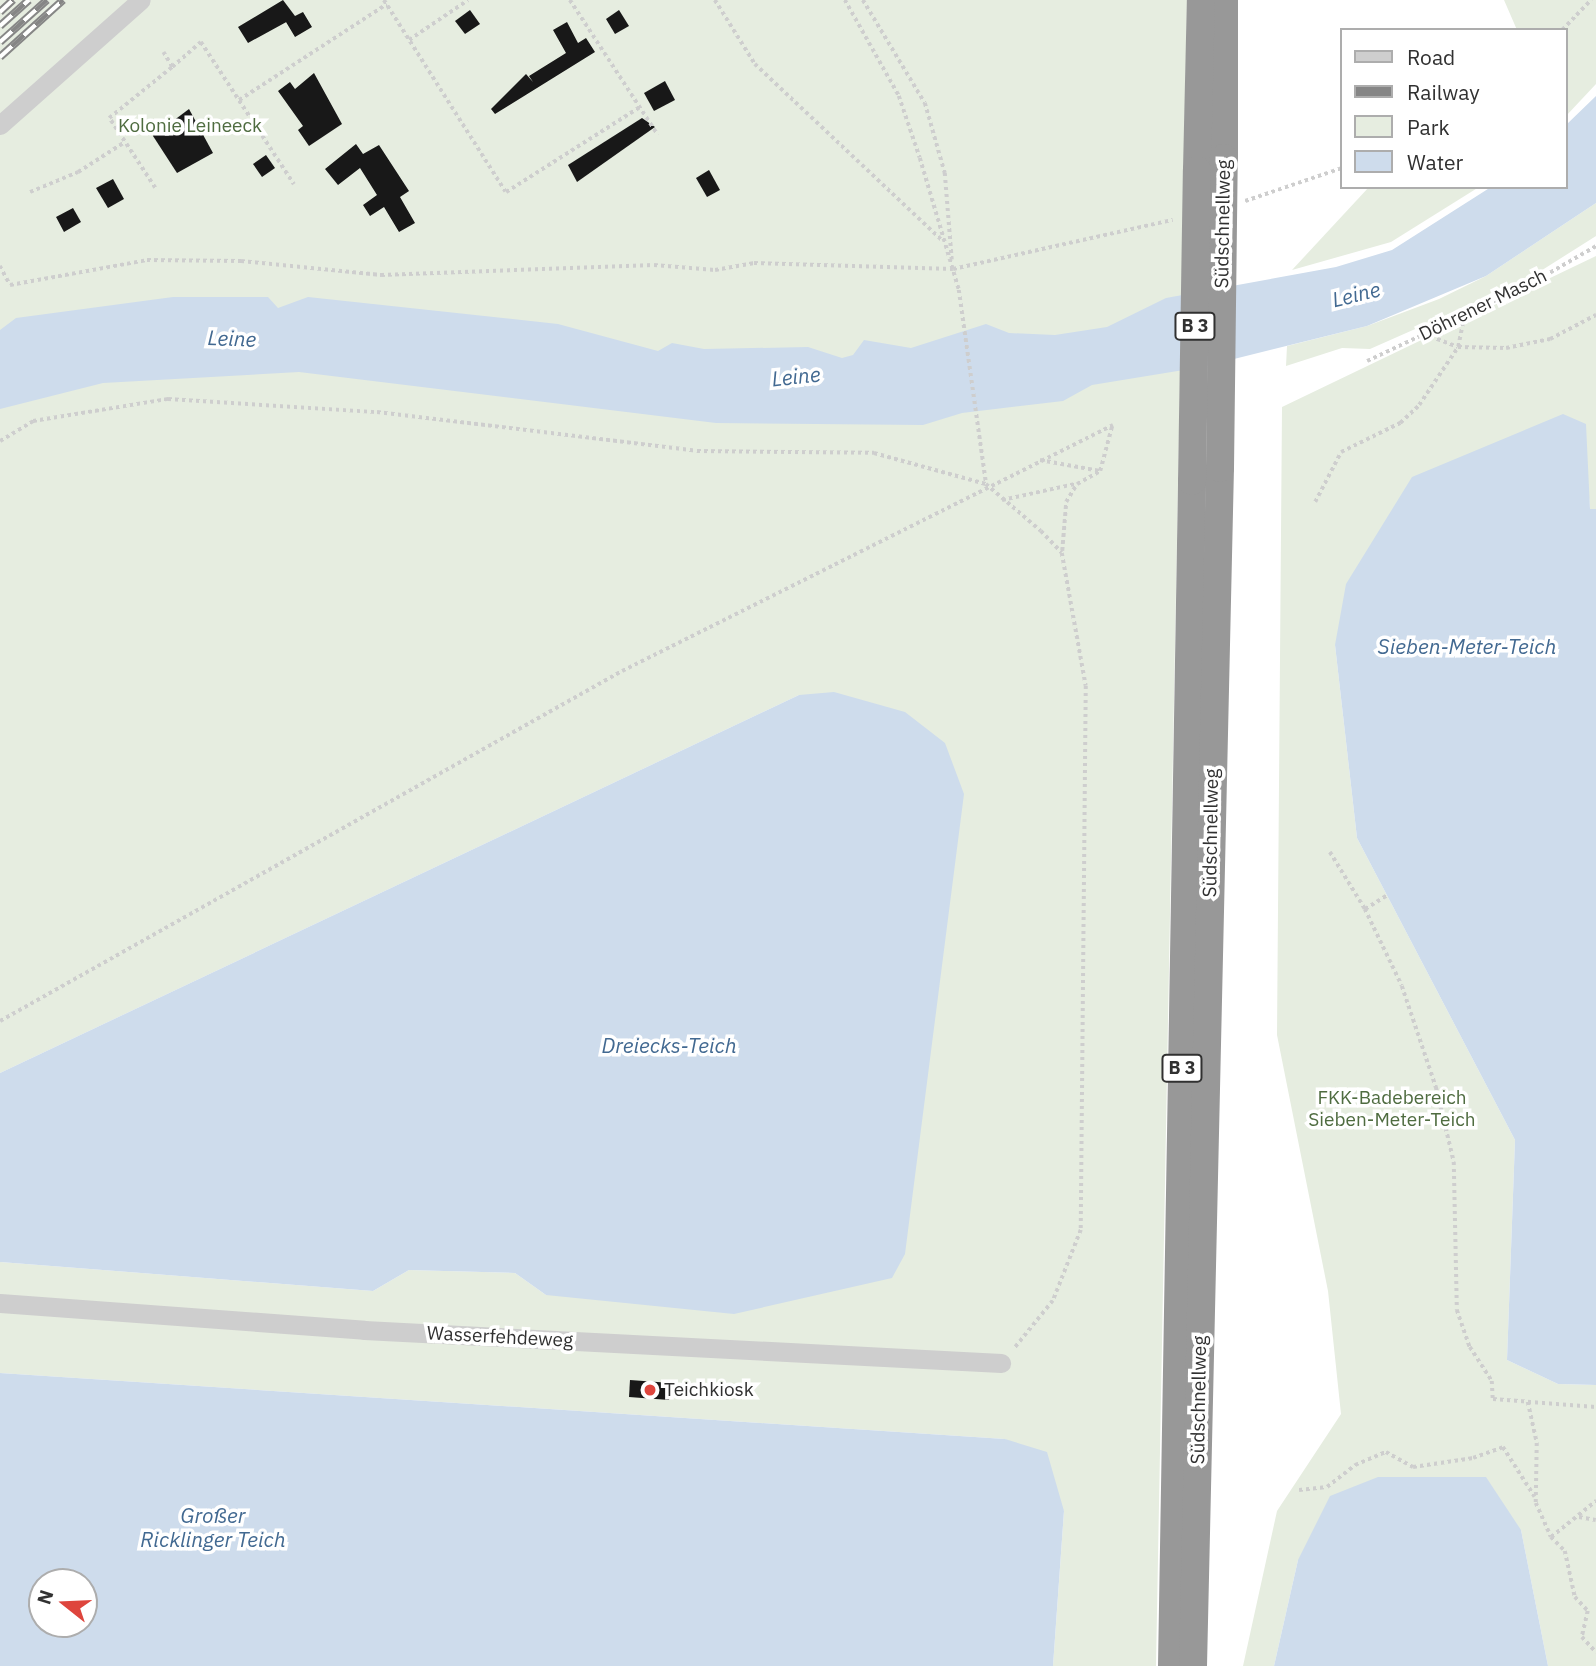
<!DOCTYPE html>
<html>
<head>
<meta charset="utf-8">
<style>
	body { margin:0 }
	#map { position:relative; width:1596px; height:1666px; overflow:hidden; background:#fff; font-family:"IBM Plex Sans",sans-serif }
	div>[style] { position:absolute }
	.green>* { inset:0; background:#e6ede0 }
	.water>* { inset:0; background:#cedcec }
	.building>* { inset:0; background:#181818 }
	.path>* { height:3.5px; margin-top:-1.75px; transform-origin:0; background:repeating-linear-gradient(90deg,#cecece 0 3.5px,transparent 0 7px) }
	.minor>* { height:19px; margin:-9.5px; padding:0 9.5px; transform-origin:9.5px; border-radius:9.5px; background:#cecece }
	.highway>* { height:28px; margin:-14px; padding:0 14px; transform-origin:14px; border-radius:14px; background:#989898 }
	.rail>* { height:8px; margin-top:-4px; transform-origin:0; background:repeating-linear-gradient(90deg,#fff 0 16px,#868686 0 32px); box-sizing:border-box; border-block:2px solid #868686 }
	.highway-bridge>* { height:28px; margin:-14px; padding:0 14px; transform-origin:14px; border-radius:14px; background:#989898 }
	.dots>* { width:19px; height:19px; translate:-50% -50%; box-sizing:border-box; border:4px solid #fff; border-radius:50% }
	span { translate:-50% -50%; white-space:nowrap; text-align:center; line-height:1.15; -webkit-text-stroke:7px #fff; paint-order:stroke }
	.shield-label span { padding:2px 5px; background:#fff; border:2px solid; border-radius:5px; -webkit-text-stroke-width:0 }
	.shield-label { font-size:18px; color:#313131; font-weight:700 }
	.park-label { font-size:19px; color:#4f6c40 }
	.street-label { font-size:19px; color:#313131 }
	.poi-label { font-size:19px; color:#313131 }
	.left { translate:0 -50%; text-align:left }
	.water-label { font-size:21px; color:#426991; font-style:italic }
	.legend { position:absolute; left:1340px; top:28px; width:228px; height:161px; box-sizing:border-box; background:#fff; border:2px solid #adadad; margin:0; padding:9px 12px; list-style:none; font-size:21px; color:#313131 }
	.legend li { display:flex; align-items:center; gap:14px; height:35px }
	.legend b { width:35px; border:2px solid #adadad }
	.north { position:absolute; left:28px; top:1568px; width:70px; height:70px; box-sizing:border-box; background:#fff; border:2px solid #adadad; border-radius:50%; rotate:288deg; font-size:19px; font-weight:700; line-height:28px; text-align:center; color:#313131 }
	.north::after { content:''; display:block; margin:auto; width:24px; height:32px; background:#de453d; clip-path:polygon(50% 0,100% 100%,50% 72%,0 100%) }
</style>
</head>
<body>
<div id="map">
	<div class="green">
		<div style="clip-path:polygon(0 0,1187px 0,1156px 1666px,1053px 1666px,1064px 1511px,1005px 1439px,0 1373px,0 1262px,373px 1291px,409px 1270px,515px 1273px,546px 1295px,799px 695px,0 1073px)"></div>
		<div style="clip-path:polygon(1504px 0,1596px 0,1596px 84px,1566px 116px,1566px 30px,1517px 30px)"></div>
		<div style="clip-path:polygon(1369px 187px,1479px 187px,1391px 242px,1292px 270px)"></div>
		<div style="clip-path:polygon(1596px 203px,1596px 236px,1528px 279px,1370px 349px,1342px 348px,1286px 366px,1287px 346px,1367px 326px,1439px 299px,1486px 276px)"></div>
		<div style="clip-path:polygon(1596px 256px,1596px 509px,1590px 509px,1587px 474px,1335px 645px,1357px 838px,1515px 1140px,1507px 1360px,1558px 1384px,1596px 1385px,1596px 1666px,1548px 1666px,1521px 1530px,1298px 1560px,1274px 1666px,1243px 1666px,1277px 1511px,1341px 1414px,1328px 1291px,1277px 1035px,1282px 407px)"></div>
	</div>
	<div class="water">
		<div style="clip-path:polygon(1596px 96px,1596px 203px,1486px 276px,1367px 326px,1202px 367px,1092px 385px,1063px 401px,962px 413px,923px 425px,716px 423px,299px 372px,103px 383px,0 409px,0 330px,16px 318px,173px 297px,268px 297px,278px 308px,308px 297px,558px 324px,658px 351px,672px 343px,704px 349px,808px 347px,842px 358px,853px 355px,864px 340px,911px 348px,986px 324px,1009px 333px,1055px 335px,1107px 327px,1166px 298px,1336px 267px,1392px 250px,1491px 187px,1566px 187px,1566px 125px)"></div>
		<div style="clip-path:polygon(1563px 414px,1586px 424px,1590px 509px,1596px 509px,1596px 1385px,1558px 1384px,1507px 1360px,1515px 1140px,1357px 838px,1335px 645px,1346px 584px,1412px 477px)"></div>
		<div style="clip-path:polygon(834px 692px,905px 712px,945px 743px,964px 794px,905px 1254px,892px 1278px,734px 1314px,546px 1295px,515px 1273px,409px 1270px,373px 1291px,0 1262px,0 1073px,799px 695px)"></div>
		<div style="clip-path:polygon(evenodd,0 1373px,1005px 1439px,1047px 1452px,1064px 1511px,1053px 1666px,0 1666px,0 1373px,42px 1582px,84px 1582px,84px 1624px,42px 1624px,42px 1582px)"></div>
		<div style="clip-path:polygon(1378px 1477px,1486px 1477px,1521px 1530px,1548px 1666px,1274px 1666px,1298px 1560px,1330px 1496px)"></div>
	</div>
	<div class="building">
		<div style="clip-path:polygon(283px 0,295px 16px,303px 12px,312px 27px,295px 37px,286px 22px,290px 20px,248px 43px,238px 27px)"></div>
		<div style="clip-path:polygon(470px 10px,480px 24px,465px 34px,455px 21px)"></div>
		<div style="clip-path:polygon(619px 10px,629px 26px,615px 34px,606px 19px)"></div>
		<div style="clip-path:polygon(567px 22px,578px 43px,586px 38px,595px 52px,495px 114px,491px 109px,526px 74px,533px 82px,529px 76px,566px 53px,553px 30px)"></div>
		<div style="clip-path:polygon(314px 73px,342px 124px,309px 146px,298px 130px,303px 126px,278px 91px,290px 82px,295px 89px)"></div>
		<div style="clip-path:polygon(665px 81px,675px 100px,654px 111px,644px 93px)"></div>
		<div style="clip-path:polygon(189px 109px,213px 153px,177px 173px,153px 136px)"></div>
		<div style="clip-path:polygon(642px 118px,655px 127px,577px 182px,568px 165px)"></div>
		<div style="clip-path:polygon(356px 144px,363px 154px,379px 145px,409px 191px,400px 197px,415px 223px,399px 232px,384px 207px,370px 216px,363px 205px,377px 195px,360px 168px,338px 185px,325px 169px)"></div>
		<div style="clip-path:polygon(266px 155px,275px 168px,262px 177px,253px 164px)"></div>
		<div style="clip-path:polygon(709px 170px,720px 190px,707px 197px,696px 178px)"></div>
		<div style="clip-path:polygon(113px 179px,124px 199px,108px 208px,96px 188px)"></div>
		<div style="clip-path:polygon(73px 208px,81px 222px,64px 232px,56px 217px)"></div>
		<div style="clip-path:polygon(630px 1380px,671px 1383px,669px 1400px,629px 1397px)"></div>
	</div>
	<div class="path">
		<div style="left:384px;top:0;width:227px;rotate:57.6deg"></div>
		<div style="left:506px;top:192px;width:159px;rotate:-32.4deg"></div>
		<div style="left:570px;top:0;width:161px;rotate:56.9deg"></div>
		<div style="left:715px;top:0;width:75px;rotate:58deg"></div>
		<div style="left:755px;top:64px;width:258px;rotate:43.3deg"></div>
		<div style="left:845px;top:0;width:110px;rotate:60.6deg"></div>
		<div style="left:899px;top:96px;width:65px;rotate:71.3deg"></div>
		<div style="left:920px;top:158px;width:138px;rotate:73.5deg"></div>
		<div style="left:959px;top:290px;width:195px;rotate:82deg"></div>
		<div style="left:863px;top:0;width:120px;rotate:59deg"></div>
		<div style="left:925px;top:103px;width:73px;rotate:74.1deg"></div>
		<div style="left:945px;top:173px;width:87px;rotate:85.4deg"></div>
		<div style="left:1562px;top:30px;width:42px;rotate:-46deg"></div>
		<div style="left:409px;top:40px;width:71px;rotate:-34.1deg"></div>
		<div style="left:172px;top:67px;width:38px;rotate:-41deg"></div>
		<div style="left:201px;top:42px;width:170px;rotate:56.8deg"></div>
		<div style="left:239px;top:100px;width:176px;rotate:-33deg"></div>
		<div style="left:155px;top:188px;width:84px;rotate:-123.3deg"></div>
		<div style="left:109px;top:118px;width:81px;rotate:-39deg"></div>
		<div style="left:172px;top:67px;width:17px;rotate:-121deg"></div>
		<div style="left:30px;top:192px;width:52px;rotate:-22.6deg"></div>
		<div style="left:78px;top:172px;width:56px;rotate:-32.6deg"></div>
		<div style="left:1245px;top:201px;width:102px;rotate:-18.8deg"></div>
		<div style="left:0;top:266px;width:21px;rotate:62deg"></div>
		<div style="left:10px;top:285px;width:139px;rotate:-10.3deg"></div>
		<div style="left:147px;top:260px;width:94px;rotate:0.6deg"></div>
		<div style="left:241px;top:261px;width:141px;rotate:5.7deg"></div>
		<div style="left:381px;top:275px;width:273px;rotate:-2.1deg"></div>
		<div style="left:654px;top:265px;width:61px;rotate:4.7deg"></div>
		<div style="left:715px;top:270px;width:40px;rotate:-10deg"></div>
		<div style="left:754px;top:263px;width:199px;rotate:1.7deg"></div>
		<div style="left:953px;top:269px;width:225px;rotate:-12.6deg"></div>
		<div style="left:1424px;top:334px;width:36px;rotate:21deg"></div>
		<div style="left:1458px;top:347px;width:48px;rotate:1.2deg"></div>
		<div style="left:1506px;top:348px;width:45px;rotate:-11.6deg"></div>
		<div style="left:1550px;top:339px;width:52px;rotate:-27.6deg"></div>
		<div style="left:1367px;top:361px;width:183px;rotate:-25.3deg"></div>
		<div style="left:1532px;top:283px;width:74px;rotate:-30deg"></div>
		<div style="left:0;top:441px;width:39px;rotate:-31deg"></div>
		<div style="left:33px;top:421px;width:137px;rotate:-9.3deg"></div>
		<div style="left:168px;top:399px;width:209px;rotate:3.6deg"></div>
		<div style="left:377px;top:412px;width:322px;rotate:6.9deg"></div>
		<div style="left:697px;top:451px;width:177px;rotate:0.6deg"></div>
		<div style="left:874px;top:453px;width:116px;rotate:15.5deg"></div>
		<div style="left:986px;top:484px;width:72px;rotate:40.5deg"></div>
		<div style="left:1041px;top:531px;width:30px;rotate:46deg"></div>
		<div style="left:1062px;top:553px;width:135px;rotate:79.8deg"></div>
		<div style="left:1086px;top:686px;width:544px;rotate:90.53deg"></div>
		<div style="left:1081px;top:1230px;width:76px;rotate:111.5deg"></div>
		<div style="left:1053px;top:1301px;width:62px;rotate:129.1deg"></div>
		<div style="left:1040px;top:460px;width:61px;rotate:10.4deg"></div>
		<div style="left:1100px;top:471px;width:47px;rotate:-75.1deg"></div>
		<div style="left:1002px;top:500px;width:75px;rotate:-12.4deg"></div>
		<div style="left:1315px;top:502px;width:56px;rotate:-62.5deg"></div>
		<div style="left:1341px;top:452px;width:66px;rotate:-26.2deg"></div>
		<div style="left:1400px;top:423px;width:26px;rotate:-43deg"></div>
		<div style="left:1419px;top:405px;width:70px;rotate:-56.1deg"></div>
		<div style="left:1458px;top:347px;width:31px;rotate:-79deg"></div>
		<div style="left:1062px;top:551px;width:49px;rotate:-85.3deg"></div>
		<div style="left:1066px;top:502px;width:21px;rotate:-59deg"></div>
		<div style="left:1077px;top:484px;width:26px;rotate:-29deg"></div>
		<div style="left:1330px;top:852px;width:67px;rotate:58.4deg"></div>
		<div style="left:1365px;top:909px;width:85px;rotate:64.3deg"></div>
		<div style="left:1402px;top:986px;width:107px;rotate:71.4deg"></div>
		<div style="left:1436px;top:1087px;width:77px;rotate:76.5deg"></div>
		<div style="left:1454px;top:1162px;width:148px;rotate:88.8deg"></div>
		<div style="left:1457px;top:1310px;width:39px;rotate:71deg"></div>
		<div style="left:1470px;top:1347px;width:40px;rotate:57.1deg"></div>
		<div style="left:1492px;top:1381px;width:18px;rotate:87deg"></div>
		<div style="left:1493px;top:1399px;width:103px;rotate:4.4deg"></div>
		<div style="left:1365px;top:909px;width:25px;rotate:-32deg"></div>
		<div style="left:0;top:1021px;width:714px;rotate:-29.37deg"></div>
		<div style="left:622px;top:671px;width:549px;rotate:-26.61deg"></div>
		<div style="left:1528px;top:1402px;width:42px;rotate:77.6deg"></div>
		<div style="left:1537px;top:1443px;width:60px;rotate:91deg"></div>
		<div style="left:1536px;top:1503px;width:37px;rotate:66deg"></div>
		<div style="left:1551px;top:1537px;width:20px;rotate:45deg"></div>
		<div style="left:1565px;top:1551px;width:47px;rotate:77.7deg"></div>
		<div style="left:1575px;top:1597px;width:19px;rotate:47deg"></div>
		<div style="left:1588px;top:1611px;width:27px;rotate:103deg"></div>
		<div style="left:1582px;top:1637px;width:21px;rotate:47deg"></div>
		<div style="left:1299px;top:1490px;width:28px;rotate:-6deg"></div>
		<div style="left:1327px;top:1487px;width:36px;rotate:-38deg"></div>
		<div style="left:1355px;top:1465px;width:34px;rotate:-23deg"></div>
		<div style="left:1386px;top:1452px;width:31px;rotate:29deg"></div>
		<div style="left:1413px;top:1467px;width:61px;rotate:-8.5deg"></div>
		<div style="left:1473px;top:1458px;width:32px;rotate:-20deg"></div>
		<div style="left:1503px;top:1447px;width:59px;rotate:57.4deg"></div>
		<div style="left:1579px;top:1517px;width:17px;rotate:10deg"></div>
		<div style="left:1551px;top:1537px;width:58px;rotate:-38.7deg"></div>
	</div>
	<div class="minor">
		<div style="left:0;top:125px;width:188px;rotate:-41.6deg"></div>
		<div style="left:0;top:1303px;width:365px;rotate:4.2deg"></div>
		<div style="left:364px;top:1330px;width:638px;rotate:2.97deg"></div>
	</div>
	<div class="highway">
		<div style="left:1224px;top:158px;width:158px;rotate:-90deg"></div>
		<div style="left:1197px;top:170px;width:170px;rotate:-88.7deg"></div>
		<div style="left:1172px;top:1666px;width:1185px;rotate:-89.03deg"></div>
		<div style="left:1193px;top:1666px;width:1198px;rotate:-88.71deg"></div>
	</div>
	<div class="rail">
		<div style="left:0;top:12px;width:18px;rotate:-43deg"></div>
		<div style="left:0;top:26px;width:39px;rotate:-42deg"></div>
		<div style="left:0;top:42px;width:63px;rotate:-41.8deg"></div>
		<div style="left:0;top:57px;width:85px;rotate:-42.1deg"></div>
	</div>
	<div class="highway-bridge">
		<div style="left:1220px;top:468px;width:310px;rotate:-89.3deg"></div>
		<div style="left:1192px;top:481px;width:311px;rotate:-89.1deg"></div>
	</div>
	<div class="dots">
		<div style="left:650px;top:1390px;background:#de453d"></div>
	</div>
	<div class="shield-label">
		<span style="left:1195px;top:326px">B 3</span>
		<span style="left:1182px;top:1068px">B 3</span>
	</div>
	<div class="park-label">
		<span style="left:190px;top:126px">Kolonie Leineeck</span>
		<span style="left:1392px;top:1109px">FKK-Badebereich<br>Sieben-Meter-Teich</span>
	</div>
	<div class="street-label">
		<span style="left:1223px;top:224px;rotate:-89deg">Südschnellweg</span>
		<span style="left:1483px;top:305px;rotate:-26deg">Döhrener Masch</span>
		<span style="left:1211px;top:833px;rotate:-89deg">Südschnellweg</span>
		<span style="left:500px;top:1337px;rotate:3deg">Wasserfehdeweg</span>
		<span style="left:1199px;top:1400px;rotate:-89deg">Südschnellweg</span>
	</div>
	<div class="poi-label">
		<span class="left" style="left:664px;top:1390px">Teichkiosk</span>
	</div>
	<div class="water-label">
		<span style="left:1356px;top:294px;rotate:-14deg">Leine</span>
		<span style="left:232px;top:338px;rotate:2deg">Leine</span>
		<span style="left:796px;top:376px;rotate:-6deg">Leine</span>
		<span style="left:1467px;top:646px">Sieben-Meter-Teich</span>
		<span style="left:669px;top:1045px">Dreiecks-Teich</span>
		<span style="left:213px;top:1527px">Großer<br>Ricklinger Teich</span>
	</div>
	<ul class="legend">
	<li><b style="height:9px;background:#cecece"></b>Road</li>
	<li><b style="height:9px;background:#868686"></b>Railway</li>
	<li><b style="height:19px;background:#e6ede0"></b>Park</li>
	<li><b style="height:19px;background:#cedcec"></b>Water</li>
	</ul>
	<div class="north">N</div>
</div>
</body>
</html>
